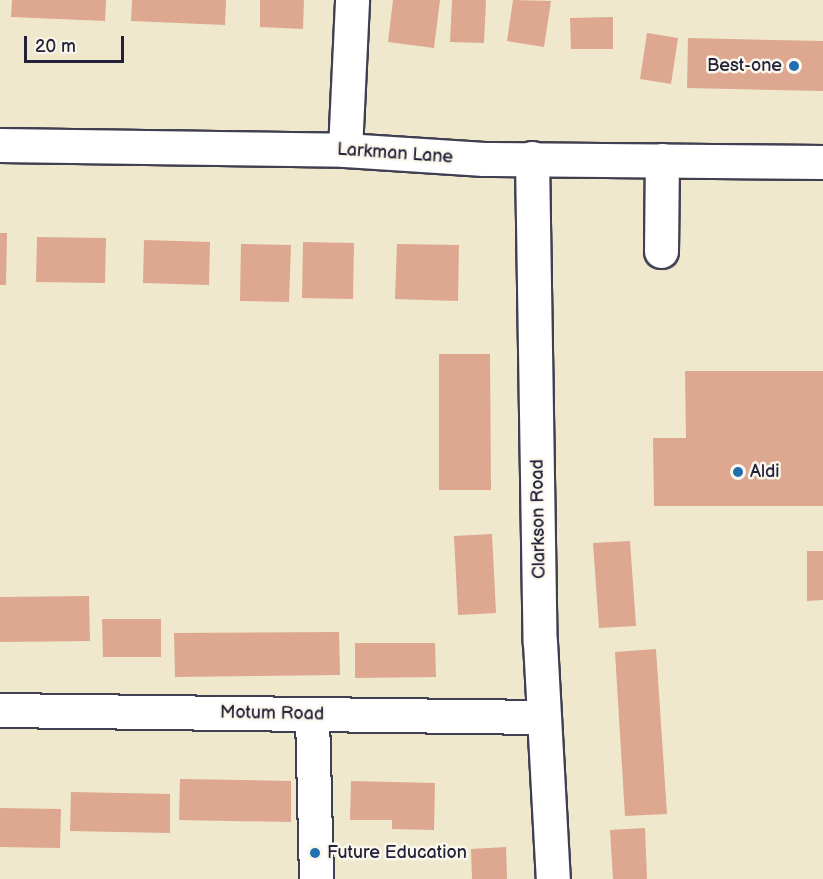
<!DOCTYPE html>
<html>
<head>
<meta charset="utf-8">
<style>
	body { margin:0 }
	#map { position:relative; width:823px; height:879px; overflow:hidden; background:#efe8cd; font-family:"Balsamiq Sans",sans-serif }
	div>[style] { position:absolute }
	.building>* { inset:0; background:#dda790 }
	.roads { filter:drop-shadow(2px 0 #414051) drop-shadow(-2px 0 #414051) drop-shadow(0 2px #414051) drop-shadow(0 -2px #414051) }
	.minor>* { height:33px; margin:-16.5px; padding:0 16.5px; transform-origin:16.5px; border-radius:16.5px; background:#fff }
	.dots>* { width:16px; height:16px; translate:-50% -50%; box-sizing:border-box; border:3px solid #fbf7ec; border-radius:50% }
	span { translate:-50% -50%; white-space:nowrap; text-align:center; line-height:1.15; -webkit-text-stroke:5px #fbf7ec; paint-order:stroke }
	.poi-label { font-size:18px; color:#22223b }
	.right { translate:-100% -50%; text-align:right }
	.left { translate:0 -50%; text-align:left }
	.street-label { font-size:18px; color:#22223b }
	.scale { position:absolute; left:24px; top:36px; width:100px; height:27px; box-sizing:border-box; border:3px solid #22223b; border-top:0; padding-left:8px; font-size:18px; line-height:21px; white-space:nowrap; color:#22223b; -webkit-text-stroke:4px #fbf7ec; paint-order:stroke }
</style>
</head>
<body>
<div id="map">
	<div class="building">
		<div style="clip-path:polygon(12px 0,106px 0,105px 21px,11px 17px)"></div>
		<div style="clip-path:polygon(132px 0,226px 0,225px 25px,131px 21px)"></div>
		<div style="clip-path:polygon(260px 0,304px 0,303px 29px,260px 27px)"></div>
		<div style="clip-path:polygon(393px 0,440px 0,434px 48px,388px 42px)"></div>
		<div style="clip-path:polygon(452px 0,486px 0,484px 43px,450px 42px)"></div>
		<div style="clip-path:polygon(513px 0,551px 1px,544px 47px,507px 41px)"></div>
		<div style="clip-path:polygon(613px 17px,613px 49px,571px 49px,570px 18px)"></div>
		<div style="clip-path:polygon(647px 33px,678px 38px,671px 84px,640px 79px)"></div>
		<div style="clip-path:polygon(688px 38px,823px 41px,823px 91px,687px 88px)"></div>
		<div style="clip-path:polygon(0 233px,7px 233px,6px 285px,0 285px)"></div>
		<div style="clip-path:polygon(37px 237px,106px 238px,105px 283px,36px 282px)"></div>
		<div style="clip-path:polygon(144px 240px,210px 242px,209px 285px,143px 283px)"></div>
		<div style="clip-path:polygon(303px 242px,354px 243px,353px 299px,302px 298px)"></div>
		<div style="clip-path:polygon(241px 244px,291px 245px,289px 302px,240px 301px)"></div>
		<div style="clip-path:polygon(397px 244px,459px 245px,458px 301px,395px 299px)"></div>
		<div style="clip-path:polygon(439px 354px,490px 354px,491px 490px,439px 490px)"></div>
		<div style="clip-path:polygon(685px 371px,823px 371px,823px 506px,654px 506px,653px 438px,686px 438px)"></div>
		<div style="clip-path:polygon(492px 534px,496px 613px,458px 615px,454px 536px)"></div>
		<div style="clip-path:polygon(630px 541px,636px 626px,599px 628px,593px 543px)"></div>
		<div style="clip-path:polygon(807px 551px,823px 551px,823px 600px,807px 601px)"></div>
		<div style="clip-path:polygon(89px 596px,90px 641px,0 642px,0 597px)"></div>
		<div style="clip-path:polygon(102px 619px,161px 619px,161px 657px,103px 657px)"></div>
		<div style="clip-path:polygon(339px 632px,340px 675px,175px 677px,174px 633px)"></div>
		<div style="clip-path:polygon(355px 643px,435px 643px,436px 677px,355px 678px)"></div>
		<div style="clip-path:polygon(656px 649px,667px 814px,625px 816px,615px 652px)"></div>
		<div style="clip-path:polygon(180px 779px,291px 781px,291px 822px,179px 820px)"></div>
		<div style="clip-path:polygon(351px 781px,435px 783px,434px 830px,392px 829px,392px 820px,350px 820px)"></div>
		<div style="clip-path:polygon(71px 792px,170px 794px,170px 833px,70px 831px)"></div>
		<div style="clip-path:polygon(0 808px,61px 809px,60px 848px,0 847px)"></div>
		<div style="clip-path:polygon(645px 828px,647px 879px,613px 879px,610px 830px)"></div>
		<div style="clip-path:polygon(506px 847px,507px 879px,472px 879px,471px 849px)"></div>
	</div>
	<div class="roads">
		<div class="minor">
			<div style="left:0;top:145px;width:345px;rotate:0.8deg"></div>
			<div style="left:345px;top:150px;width:139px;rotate:3.7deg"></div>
			<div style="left:484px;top:159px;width:339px;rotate:0.5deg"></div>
			<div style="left:345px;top:150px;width:150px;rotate:-87.3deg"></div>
			<div style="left:532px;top:158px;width:484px;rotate:89.1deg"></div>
			<div style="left:540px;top:642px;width:237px;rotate:86.9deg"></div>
			<div style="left:661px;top:251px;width:91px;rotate:-89.4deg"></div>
			<div style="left:0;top:710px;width:544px;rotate:0.74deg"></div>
			<div style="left:312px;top:715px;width:164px;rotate:88.6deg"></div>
		</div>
	</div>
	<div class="dots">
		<div style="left:794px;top:66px;background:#1f6fb2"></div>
		<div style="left:738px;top:472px;background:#1f6fb2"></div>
		<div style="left:315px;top:853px;background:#1f6fb2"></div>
	</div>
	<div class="poi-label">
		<span class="right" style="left:782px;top:66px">Best-one</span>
		<span class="left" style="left:750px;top:472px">Aldi</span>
		<span class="left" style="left:327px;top:853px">Future Education</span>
	</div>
	<div class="street-label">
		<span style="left:395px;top:154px;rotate:4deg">Larkman Lane</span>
		<span style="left:539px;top:519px;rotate:-91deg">Clarkson Road</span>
		<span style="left:272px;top:714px;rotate:1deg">Motum Road</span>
	</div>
	<div class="scale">20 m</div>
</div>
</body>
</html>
